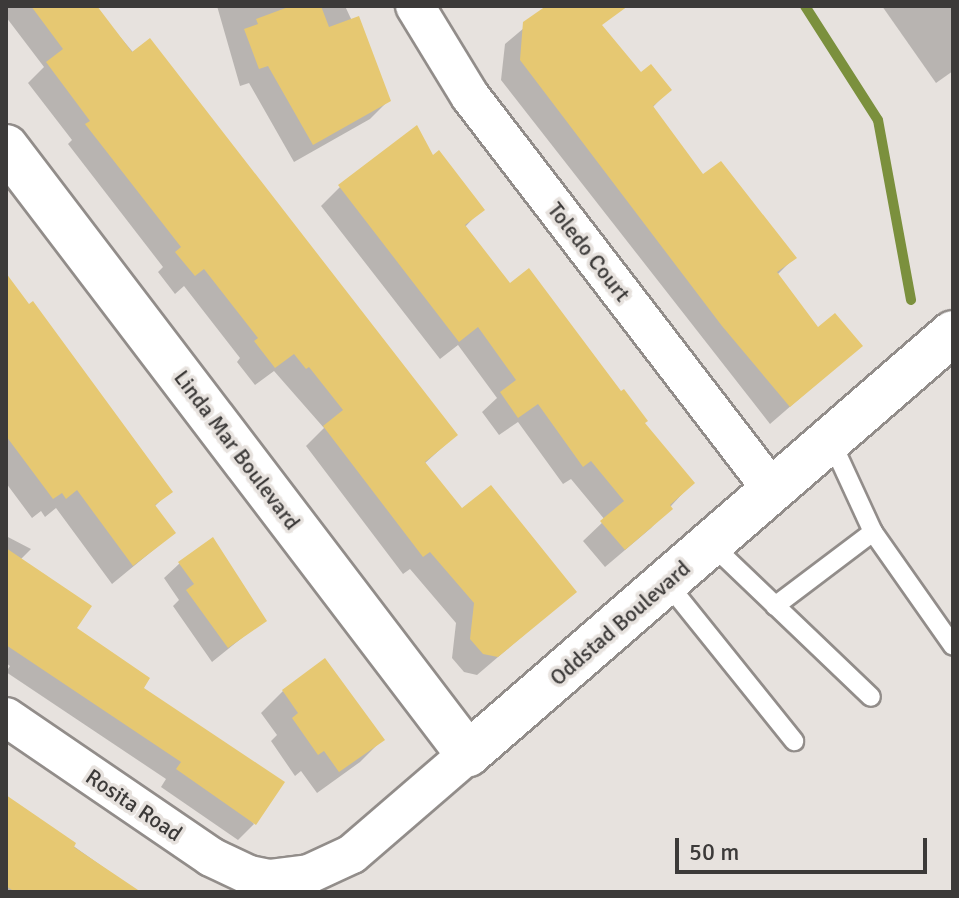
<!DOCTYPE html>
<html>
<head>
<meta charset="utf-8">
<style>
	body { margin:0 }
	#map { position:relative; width:959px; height:898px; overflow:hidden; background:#e7e2de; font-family:Signika,sans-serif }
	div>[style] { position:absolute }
	.shadow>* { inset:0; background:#0003 }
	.stream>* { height:10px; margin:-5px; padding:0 5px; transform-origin:5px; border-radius:5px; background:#7b903d }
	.building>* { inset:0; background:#e6c872 }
	.roads { filter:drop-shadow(2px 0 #928d8a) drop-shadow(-2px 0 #928d8a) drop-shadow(0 2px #928d8a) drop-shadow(0 -2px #928d8a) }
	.service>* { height:18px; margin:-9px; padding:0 9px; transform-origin:9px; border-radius:9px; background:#fff }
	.minor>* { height:38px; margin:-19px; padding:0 19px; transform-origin:19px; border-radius:19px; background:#fff }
	.tertiary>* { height:44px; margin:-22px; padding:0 22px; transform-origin:22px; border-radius:22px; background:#fff }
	span { translate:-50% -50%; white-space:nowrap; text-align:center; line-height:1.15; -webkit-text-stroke:7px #e7e2de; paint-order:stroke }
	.street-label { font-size:22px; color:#3c3a39 }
	.frame { position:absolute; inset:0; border:8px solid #3c3a39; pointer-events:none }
	.scale { position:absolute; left:675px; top:838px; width:252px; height:36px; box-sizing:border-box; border:4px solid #3c3a39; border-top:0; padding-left:10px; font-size:24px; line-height:28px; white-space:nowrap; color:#3c3a39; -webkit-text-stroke:6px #e7e2de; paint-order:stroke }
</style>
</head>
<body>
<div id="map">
	<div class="shadow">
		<div style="clip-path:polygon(6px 6px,94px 6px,456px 435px,424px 464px,461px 510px,574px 592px,477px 675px,464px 672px,452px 658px,456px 623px,410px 569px,403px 574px,306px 446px,324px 428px,274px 371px,255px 385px,237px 362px,240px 358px,184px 286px,175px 294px,158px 272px,163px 267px,68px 144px,72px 140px,28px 83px,44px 67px,6px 17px)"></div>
		<div style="clip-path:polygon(217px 6px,345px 6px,389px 100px,370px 119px,294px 162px,249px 83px,240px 86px)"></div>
		<div style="clip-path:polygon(550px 6px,600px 6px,600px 26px,641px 75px,670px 89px,652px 108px,703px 177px,794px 258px,777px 275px,818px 330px,860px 346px,770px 424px,501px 80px,505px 44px)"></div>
		<div style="clip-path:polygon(882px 6px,953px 6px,953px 71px,936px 83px)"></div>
		<div style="clip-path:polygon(433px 158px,482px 209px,465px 227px,510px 285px,642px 424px,692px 483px,651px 528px,605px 567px,583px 541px,605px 520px,571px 479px,563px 484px,518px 422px,499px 435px,482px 412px,497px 398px,458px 345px,440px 359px,321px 206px,340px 187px)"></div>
		<div style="clip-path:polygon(6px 277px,170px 491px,154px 507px,174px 533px,112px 584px,56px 508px,45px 517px,41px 511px,32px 518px,6px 483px)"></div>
		<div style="clip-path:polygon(6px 536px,31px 549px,20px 560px,75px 629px,141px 688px,254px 824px,238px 840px,161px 787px,166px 779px,6px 672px,10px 666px,6px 663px)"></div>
		<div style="clip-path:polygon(180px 563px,264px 620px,212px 662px,173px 606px,179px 600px,164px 578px)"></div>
		<div style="clip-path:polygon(283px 691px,382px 740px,360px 762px,317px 793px,301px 771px,295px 776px,271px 741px,277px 735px,261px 713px)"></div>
		<div style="clip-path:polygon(6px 798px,138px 892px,6px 892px)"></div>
	</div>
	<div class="stream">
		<div style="left:805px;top:6px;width:135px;rotate:57.4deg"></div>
		<div style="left:878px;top:120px;width:183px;rotate:79.6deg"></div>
	</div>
	<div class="building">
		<div style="clip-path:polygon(31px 6px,97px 6px,132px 52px,150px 38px,458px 435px,425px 462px,462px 508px,491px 485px,577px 592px,498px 657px,483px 654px,470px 639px,474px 603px,430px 552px,423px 557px,323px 426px,343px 410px,309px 367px,306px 369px,294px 354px,275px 368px,254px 341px,258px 338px,204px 269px,195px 276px,175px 252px,181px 247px,85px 124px,90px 121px,46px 62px,63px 49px)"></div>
		<div style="clip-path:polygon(291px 6px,321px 6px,329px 27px,359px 16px,391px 101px,313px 145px,268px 66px,259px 69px,244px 29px,258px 24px,256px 19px)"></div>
		<div style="clip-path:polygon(546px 6px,628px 6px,602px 25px,641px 72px,651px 64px,672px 90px,653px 106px,703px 174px,721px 161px,797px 258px,777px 272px,818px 327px,835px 313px,863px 346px,790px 407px,722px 326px,520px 60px,523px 22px)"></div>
		<div style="clip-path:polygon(417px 125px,433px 155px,439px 150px,485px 210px,465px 225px,510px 283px,529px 268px,621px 391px,624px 389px,648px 421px,645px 423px,695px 483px,670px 505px,673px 509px,625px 550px,600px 521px,624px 501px,591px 461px,583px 467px,538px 404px,518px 418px,500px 392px,516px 380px,478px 327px,459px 342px,338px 185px)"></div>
		<div style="clip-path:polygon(6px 273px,29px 304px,33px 301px,173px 492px,155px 505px,176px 533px,133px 566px,77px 490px,66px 499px,62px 493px,53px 499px,6px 436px)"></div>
		<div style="clip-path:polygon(213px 537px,267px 621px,228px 648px,186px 590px,194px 584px,178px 562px)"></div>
		<div style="clip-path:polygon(6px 548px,92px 606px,77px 628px,150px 678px,144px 688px,285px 782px,256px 825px,176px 769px,181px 762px,6px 645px)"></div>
		<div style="clip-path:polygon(325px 658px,385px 740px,339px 772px,324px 751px,318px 755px,292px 718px,298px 713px,282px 690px)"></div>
		<div style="clip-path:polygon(6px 795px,76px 843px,74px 847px,141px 892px,15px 892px,6px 886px)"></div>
	</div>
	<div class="roads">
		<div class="service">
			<div style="left:831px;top:441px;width:100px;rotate:65.2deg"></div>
			<div style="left:873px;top:532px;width:139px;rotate:54.9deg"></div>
			<div style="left:711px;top:544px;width:221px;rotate:43.7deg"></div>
			<div style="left:667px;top:583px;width:203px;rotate:51.2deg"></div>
			<div style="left:775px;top:606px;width:123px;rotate:-37.1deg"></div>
		</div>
		<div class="minor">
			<div style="left:415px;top:6px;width:105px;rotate:58.6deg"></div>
			<div style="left:470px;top:96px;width:498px;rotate:52.5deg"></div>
			<div style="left:6px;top:717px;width:248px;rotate:34.3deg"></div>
			<div style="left:211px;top:857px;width:42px;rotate:25.3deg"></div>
			<div style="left:249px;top:875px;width:20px;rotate:11deg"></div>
			<div style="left:269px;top:879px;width:40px;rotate:-7.1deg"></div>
			<div style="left:309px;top:874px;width:47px;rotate:-24.9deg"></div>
			<div style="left:352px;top:854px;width:153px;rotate:-40.8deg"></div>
		</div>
		<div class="tertiary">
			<div style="left:6px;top:147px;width:763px;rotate:52.72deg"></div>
			<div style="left:468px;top:754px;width:642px;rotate:-40.96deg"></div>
		</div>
	</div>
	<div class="street-label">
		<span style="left:589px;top:252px;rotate:52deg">Toledo Court</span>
		<span style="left:237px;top:450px;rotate:53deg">Linda Mar Boulevard</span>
		<span style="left:620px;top:623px;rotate:-41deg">Oddstad Boulevard</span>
		<span style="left:134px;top:805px;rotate:34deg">Rosita Road</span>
	</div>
	<div class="frame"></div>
	<div class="scale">50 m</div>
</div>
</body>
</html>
